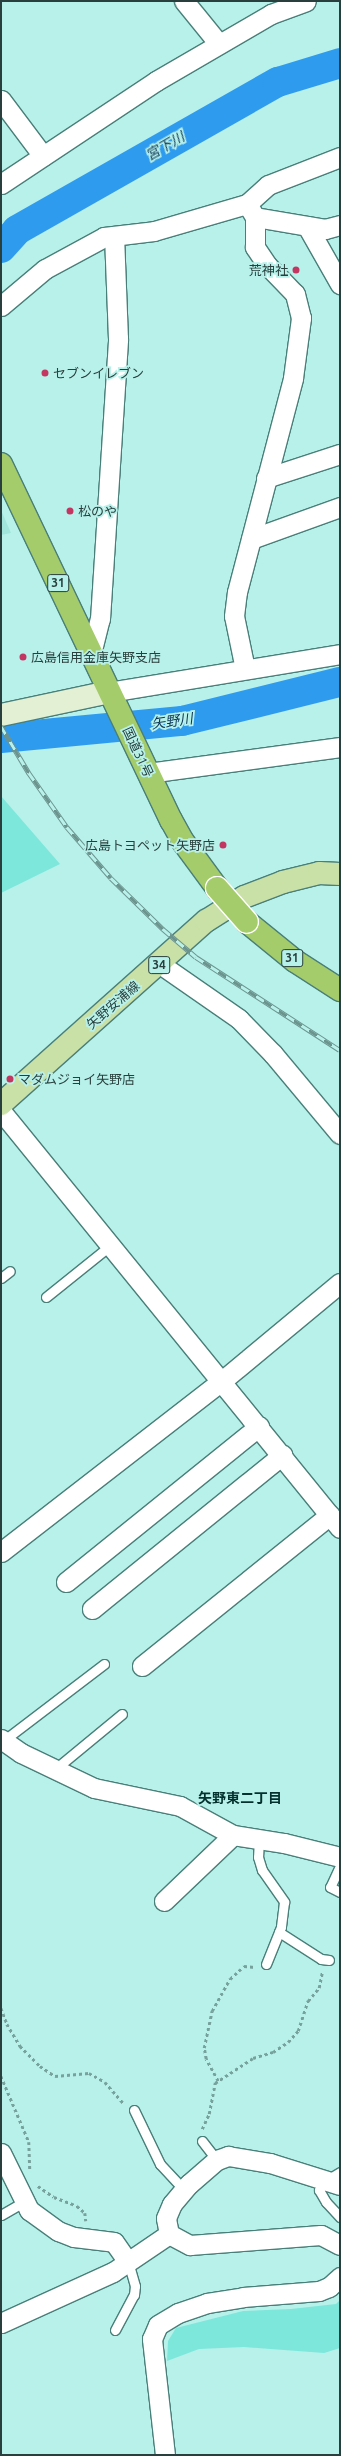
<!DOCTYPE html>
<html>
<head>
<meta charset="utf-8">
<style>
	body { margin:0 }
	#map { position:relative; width:341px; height:2456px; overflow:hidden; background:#b8f1ea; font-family:Ubuntu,"Noto Sans JP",sans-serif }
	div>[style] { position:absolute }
	.built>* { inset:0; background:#a2e5dd }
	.green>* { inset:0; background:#7de7dc }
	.river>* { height:30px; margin:-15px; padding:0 15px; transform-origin:15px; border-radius:15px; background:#2f9bef }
	.path>* { height:2.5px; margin-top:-1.25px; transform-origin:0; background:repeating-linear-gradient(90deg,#77a19c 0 3px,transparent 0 6px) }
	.roads { filter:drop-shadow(1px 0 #497f79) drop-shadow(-1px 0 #497f79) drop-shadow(0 1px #497f79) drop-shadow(0 -1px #497f79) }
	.lane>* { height:9px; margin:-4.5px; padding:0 4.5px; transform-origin:4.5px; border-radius:4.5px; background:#fff }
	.street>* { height:19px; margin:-9.5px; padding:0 9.5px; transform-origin:9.5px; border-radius:9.5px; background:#fff }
	.secondary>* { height:22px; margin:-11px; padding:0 11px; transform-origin:11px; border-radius:11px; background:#e4f0d3 }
	.primary>* { height:22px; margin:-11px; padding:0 11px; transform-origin:11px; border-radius:11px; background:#c9e0a6 }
	.highway>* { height:22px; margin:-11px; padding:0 11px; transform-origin:11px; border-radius:11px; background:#a5cc6b }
	.rail>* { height:4.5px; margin-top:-2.25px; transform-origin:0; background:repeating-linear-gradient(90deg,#b8f1ea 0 9px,#6c948f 0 18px); box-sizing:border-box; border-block:1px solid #6c948f }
	.bridges { filter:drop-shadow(1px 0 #fff) drop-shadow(-1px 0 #fff) drop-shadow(0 1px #fff) drop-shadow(0 -1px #fff) }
	.highway-bridge>* { height:22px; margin:-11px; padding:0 11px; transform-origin:11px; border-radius:11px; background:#a5cc6b }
	.dots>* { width:11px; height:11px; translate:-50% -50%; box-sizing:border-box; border:2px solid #b8f1ea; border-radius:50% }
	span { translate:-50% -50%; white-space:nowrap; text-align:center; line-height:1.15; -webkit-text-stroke:3.5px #b8f1ea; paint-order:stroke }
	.shield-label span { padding:1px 3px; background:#b8f1ea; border:1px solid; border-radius:3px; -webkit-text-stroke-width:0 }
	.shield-label { font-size:12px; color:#283f3d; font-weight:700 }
	.poi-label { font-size:13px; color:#283f3d }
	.right { translate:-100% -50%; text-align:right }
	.left { translate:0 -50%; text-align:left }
	.street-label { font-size:13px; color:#283f3d }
	.water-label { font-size:14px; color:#093456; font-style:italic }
	.neighbourhood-label { font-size:14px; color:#04312d; font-weight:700 }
	.frame { position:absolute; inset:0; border:2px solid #283f3d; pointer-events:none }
</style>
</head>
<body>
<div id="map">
	<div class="built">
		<div style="clip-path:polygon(1px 510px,11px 533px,1px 535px)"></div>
	</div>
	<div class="green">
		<div style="clip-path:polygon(1px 796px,60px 864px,1px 893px)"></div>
		<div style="clip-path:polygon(340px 2300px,340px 2348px,324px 2353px,244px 2347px,199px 2349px,167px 2361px,168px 2341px,176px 2328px,243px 2311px,291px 2309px,336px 2304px)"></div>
	</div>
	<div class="river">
		<div style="left:1px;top:248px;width:24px;rotate:-48deg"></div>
		<div style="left:17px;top:230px;width:300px;rotate:-29.6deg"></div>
		<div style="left:278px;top:82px;width:65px;rotate:-17deg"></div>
		<div style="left:1px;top:738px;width:182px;rotate:-5.4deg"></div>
		<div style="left:182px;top:721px;width:163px;rotate:-13.9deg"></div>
	</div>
	<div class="path">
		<div style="left:1px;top:2008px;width:17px;rotate:69deg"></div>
		<div style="left:7px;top:2024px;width:26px;rotate:59deg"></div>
		<div style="left:20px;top:2046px;width:28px;rotate:45deg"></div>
		<div style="left:40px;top:2066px;width:18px;rotate:34deg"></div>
		<div style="left:55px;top:2076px;width:34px;rotate:-5deg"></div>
		<div style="left:89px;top:2073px;width:18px;rotate:29deg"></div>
		<div style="left:105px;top:2082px;width:29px;rotate:49deg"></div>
		<div style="left:1px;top:2076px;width:72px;rotate:67deg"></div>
		<div style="left:29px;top:2142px;width:27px;rotate:88deg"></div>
		<div style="left:218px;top:2081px;width:25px;rotate:-119deg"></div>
		<div style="left:206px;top:2059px;width:11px;rotate:-100deg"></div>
		<div style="left:204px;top:2048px;width:38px;rotate:-78deg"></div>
		<div style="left:212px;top:2011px;width:37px;rotate:-61deg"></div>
		<div style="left:230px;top:1979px;width:19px;rotate:-43deg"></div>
		<div style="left:244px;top:1966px;width:11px;rotate:5deg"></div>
		<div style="left:202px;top:2129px;width:17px;rotate:-65deg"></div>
		<div style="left:209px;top:2114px;width:32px;rotate:-79deg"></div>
		<div style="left:215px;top:2083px;width:45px;rotate:-33.3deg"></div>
		<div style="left:253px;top:2058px;width:21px;rotate:-17deg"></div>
		<div style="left:273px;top:2052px;width:18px;rotate:-34deg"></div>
		<div style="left:288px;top:2042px;width:15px;rotate:-48deg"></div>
		<div style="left:298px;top:2031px;width:32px;rotate:-72deg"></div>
		<div style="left:308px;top:2001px;width:17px;rotate:-50deg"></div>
		<div style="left:319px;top:1988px;width:16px;rotate:-79deg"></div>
		<div style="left:38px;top:2186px;width:19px;rotate:35deg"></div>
		<div style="left:54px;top:2197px;width:25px;rotate:21deg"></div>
		<div style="left:77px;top:2206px;width:11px;rotate:41deg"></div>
		<div style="left:85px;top:2213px;width:8px;rotate:83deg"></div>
	</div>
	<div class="roads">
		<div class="lane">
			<div style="left:1px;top:1278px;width:11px;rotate:-38deg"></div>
			<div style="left:46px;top:1297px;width:83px;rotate:-38.7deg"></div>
			<div style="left:3px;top:1741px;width:127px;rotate:-37.3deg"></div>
			<div style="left:54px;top:1770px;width:88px;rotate:-39.5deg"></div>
			<div style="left:259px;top:1839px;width:18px;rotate:93deg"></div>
			<div style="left:258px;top:1857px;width:14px;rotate:73deg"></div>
			<div style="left:262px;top:1870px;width:39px;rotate:55deg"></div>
			<div style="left:284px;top:1902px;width:25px;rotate:97deg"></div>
			<div style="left:281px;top:1927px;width:40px;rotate:112deg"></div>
			<div style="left:340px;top:1866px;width:23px;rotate:115deg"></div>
			<div style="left:330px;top:1887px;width:11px;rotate:27deg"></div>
			<div style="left:279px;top:1932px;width:50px;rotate:32.7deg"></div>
			<div style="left:321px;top:1959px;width:8px;rotate:7deg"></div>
			<div style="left:134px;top:2110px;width:60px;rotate:64.3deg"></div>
			<div style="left:160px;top:2164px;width:35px;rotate:47deg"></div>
			<div style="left:202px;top:2141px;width:24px;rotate:52deg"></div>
			<div style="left:340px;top:2172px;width:17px;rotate:149deg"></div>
			<div style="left:325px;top:2181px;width:11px;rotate:124deg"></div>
			<div style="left:319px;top:2190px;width:14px;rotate:60deg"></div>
			<div style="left:326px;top:2202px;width:21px;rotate:47deg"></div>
			<div style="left:1px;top:2215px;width:28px;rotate:-30deg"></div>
			<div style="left:115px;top:2330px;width:40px;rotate:-62deg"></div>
			<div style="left:134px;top:2295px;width:9px;rotate:-84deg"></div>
			<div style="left:135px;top:2286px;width:25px;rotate:-106deg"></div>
		</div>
		<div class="street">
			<div style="left:184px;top:1px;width:55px;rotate:50.9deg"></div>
			<div style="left:1px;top:100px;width:70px;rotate:53.1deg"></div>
			<div style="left:1px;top:184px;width:186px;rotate:-33.6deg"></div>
			<div style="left:156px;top:81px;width:133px;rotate:-30.2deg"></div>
			<div style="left:271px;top:14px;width:37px;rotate:-20deg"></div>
			<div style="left:249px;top:207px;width:12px;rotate:59deg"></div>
			<div style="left:255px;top:217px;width:71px;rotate:9.7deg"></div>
			<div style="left:325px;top:229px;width:16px;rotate:-15deg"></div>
			<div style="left:307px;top:226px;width:67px;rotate:60.4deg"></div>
			<div style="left:1px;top:306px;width:57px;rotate:-40.1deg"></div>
			<div style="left:45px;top:269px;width:67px;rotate:-28.5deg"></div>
			<div style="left:104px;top:237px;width:50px;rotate:-6.8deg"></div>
			<div style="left:154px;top:231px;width:97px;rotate:-16.2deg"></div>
			<div style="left:247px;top:204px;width:28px;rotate:-42deg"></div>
			<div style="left:268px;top:185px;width:77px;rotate:-21.3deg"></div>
			<div style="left:266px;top:478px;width:78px;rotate:-18deg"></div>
			<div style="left:251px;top:539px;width:95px;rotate:-19.8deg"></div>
			<div style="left:91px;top:654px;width:36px;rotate:-76deg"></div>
			<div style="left:100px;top:619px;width:281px;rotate:-86.3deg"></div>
			<div style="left:118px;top:339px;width:103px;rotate:-92.2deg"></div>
			<div style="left:245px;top:669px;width:54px;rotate:-101.7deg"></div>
			<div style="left:234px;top:616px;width:24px;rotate:-83deg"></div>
			<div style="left:237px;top:592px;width:221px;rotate:-75.3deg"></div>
			<div style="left:293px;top:378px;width:61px;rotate:-82.4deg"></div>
			<div style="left:301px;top:318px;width:25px;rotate:-104deg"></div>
			<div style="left:295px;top:294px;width:40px;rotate:-134deg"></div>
			<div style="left:267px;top:265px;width:22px;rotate:-124deg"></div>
			<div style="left:255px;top:247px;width:30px;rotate:-90deg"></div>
			<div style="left:109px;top:692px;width:234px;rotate:-9.3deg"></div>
			<div style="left:148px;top:773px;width:194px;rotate:-7.7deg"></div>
			<div style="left:160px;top:964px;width:96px;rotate:34.8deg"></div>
			<div style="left:239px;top:1019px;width:49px;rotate:45.8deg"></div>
			<div style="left:273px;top:1054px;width:104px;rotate:50.1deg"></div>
			<div style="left:1px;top:1111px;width:537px;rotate:50.89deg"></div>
			<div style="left:1px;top:1552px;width:281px;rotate:-37.8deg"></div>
			<div style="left:223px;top:1380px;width:152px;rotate:-39.7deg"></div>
			<div style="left:66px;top:1582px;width:248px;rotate:-38.9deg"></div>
			<div style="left:92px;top:1609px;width:245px;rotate:-39deg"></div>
			<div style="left:142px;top:1666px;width:241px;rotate:-38.8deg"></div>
			<div style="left:1px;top:1739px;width:24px;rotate:35deg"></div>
			<div style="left:21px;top:1753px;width:81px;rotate:25.6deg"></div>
			<div style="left:94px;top:1788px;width:88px;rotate:11.8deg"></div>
			<div style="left:180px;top:1806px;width:60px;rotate:28.7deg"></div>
			<div style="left:233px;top:1835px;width:52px;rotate:8.9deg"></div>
			<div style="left:284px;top:1843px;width:58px;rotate:14deg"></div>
			<div style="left:164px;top:1901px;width:95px;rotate:-43.7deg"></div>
			<div style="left:1px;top:2153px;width:64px;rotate:63.8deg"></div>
			<div style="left:29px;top:2210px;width:36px;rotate:36deg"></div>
			<div style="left:58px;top:2231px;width:17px;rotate:21deg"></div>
			<div style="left:74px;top:2237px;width:40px;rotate:7.1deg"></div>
			<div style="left:114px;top:2242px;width:24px;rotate:55deg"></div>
			<div style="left:169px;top:2234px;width:24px;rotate:28deg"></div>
			<div style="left:190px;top:2245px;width:131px;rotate:-4.4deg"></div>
			<div style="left:321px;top:2235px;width:21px;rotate:28deg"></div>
			<div style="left:1px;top:2323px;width:123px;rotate:-24.5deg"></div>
			<div style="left:113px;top:2272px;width:68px;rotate:-34.2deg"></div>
			<div style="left:169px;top:2234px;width:16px;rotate:-101deg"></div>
			<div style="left:166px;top:2218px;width:15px;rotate:-67deg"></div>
			<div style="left:172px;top:2204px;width:26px;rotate:-50deg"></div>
			<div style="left:189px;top:2184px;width:37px;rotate:-41deg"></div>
			<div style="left:217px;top:2160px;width:12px;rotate:-20deg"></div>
			<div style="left:228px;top:2156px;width:43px;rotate:9.5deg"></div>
			<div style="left:270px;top:2163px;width:73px;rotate:17.4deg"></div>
			<div style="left:165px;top:2455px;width:117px;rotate:-96.4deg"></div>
			<div style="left:152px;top:2339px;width:15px;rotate:-67deg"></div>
			<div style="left:158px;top:2325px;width:23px;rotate:-31deg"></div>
			<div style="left:178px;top:2313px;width:31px;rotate:-19deg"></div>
			<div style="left:207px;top:2303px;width:36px;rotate:-9deg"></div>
			<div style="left:243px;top:2297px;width:76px;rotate:-4.5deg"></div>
			<div style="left:319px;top:2291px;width:11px;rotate:-22deg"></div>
			<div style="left:329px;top:2287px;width:15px;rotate:-42deg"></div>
		</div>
		<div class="secondary">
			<div style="left:1px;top:715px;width:110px;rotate:-12deg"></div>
		</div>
		<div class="primary">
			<div style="left:1px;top:1104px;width:275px;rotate:-41.8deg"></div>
			<div style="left:206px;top:921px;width:45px;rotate:-32.3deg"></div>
			<div style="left:244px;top:897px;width:42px;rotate:-21deg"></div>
			<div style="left:283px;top:882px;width:37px;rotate:-14deg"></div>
			<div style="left:319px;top:873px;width:21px;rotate:3deg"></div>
		</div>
		<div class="highway">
			<div style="left:1px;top:464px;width:395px;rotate:64.5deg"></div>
			<div style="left:171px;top:820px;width:26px;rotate:61deg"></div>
			<div style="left:184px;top:843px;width:56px;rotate:53.7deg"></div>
			<div style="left:247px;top:922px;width:62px;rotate:39.1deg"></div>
			<div style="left:295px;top:961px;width:54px;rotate:32.8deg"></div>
		</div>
	</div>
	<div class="rail">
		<div style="left:1px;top:726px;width:55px;rotate:59.2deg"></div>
		<div style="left:29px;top:773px;width:66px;rotate:54.9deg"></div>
		<div style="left:67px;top:827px;width:67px;rotate:49.2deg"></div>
		<div style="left:111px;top:878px;width:73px;rotate:44.4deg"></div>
		<div style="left:163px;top:929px;width:43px;rotate:40.3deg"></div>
		<div style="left:196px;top:957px;width:171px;rotate:32.9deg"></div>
	</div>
	<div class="bridges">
		<div class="highway-bridge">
			<div style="left:217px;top:888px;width:45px;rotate:48.6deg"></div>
		</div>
	</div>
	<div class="dots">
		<div style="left:296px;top:270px;background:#c43662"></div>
		<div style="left:45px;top:373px;background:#c43662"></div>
		<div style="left:70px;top:511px;background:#c43662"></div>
		<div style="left:23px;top:657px;background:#c43662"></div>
		<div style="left:223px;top:845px;background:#c43662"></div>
		<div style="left:10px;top:1079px;background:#c43662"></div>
	</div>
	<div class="shield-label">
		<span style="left:58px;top:583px">31</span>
		<span style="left:292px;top:958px">31</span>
		<span style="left:159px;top:965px">34</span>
	</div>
	<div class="poi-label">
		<span class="right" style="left:288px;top:270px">荒神社</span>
		<span class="left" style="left:53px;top:373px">セブンイレブン</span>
		<span class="left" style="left:78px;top:511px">松のや</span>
		<span class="left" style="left:31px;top:657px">広島信用金庫矢野支店</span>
		<span class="right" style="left:215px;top:845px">広島トヨペット矢野店</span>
		<span class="left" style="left:18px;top:1079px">マダムジョイ矢野店</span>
	</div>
	<div class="street-label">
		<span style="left:138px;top:752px;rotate:65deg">国道31号</span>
		<span style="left:113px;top:1005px;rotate:-41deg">矢野安浦線</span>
	</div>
	<div class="water-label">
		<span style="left:165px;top:146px;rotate:-30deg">宮下川</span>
		<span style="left:172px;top:721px;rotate:-8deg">矢野川</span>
	</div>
	<div class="neighbourhood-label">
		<span style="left:240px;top:1798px">矢野東二丁目</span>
	</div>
	<div class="frame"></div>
</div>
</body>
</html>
